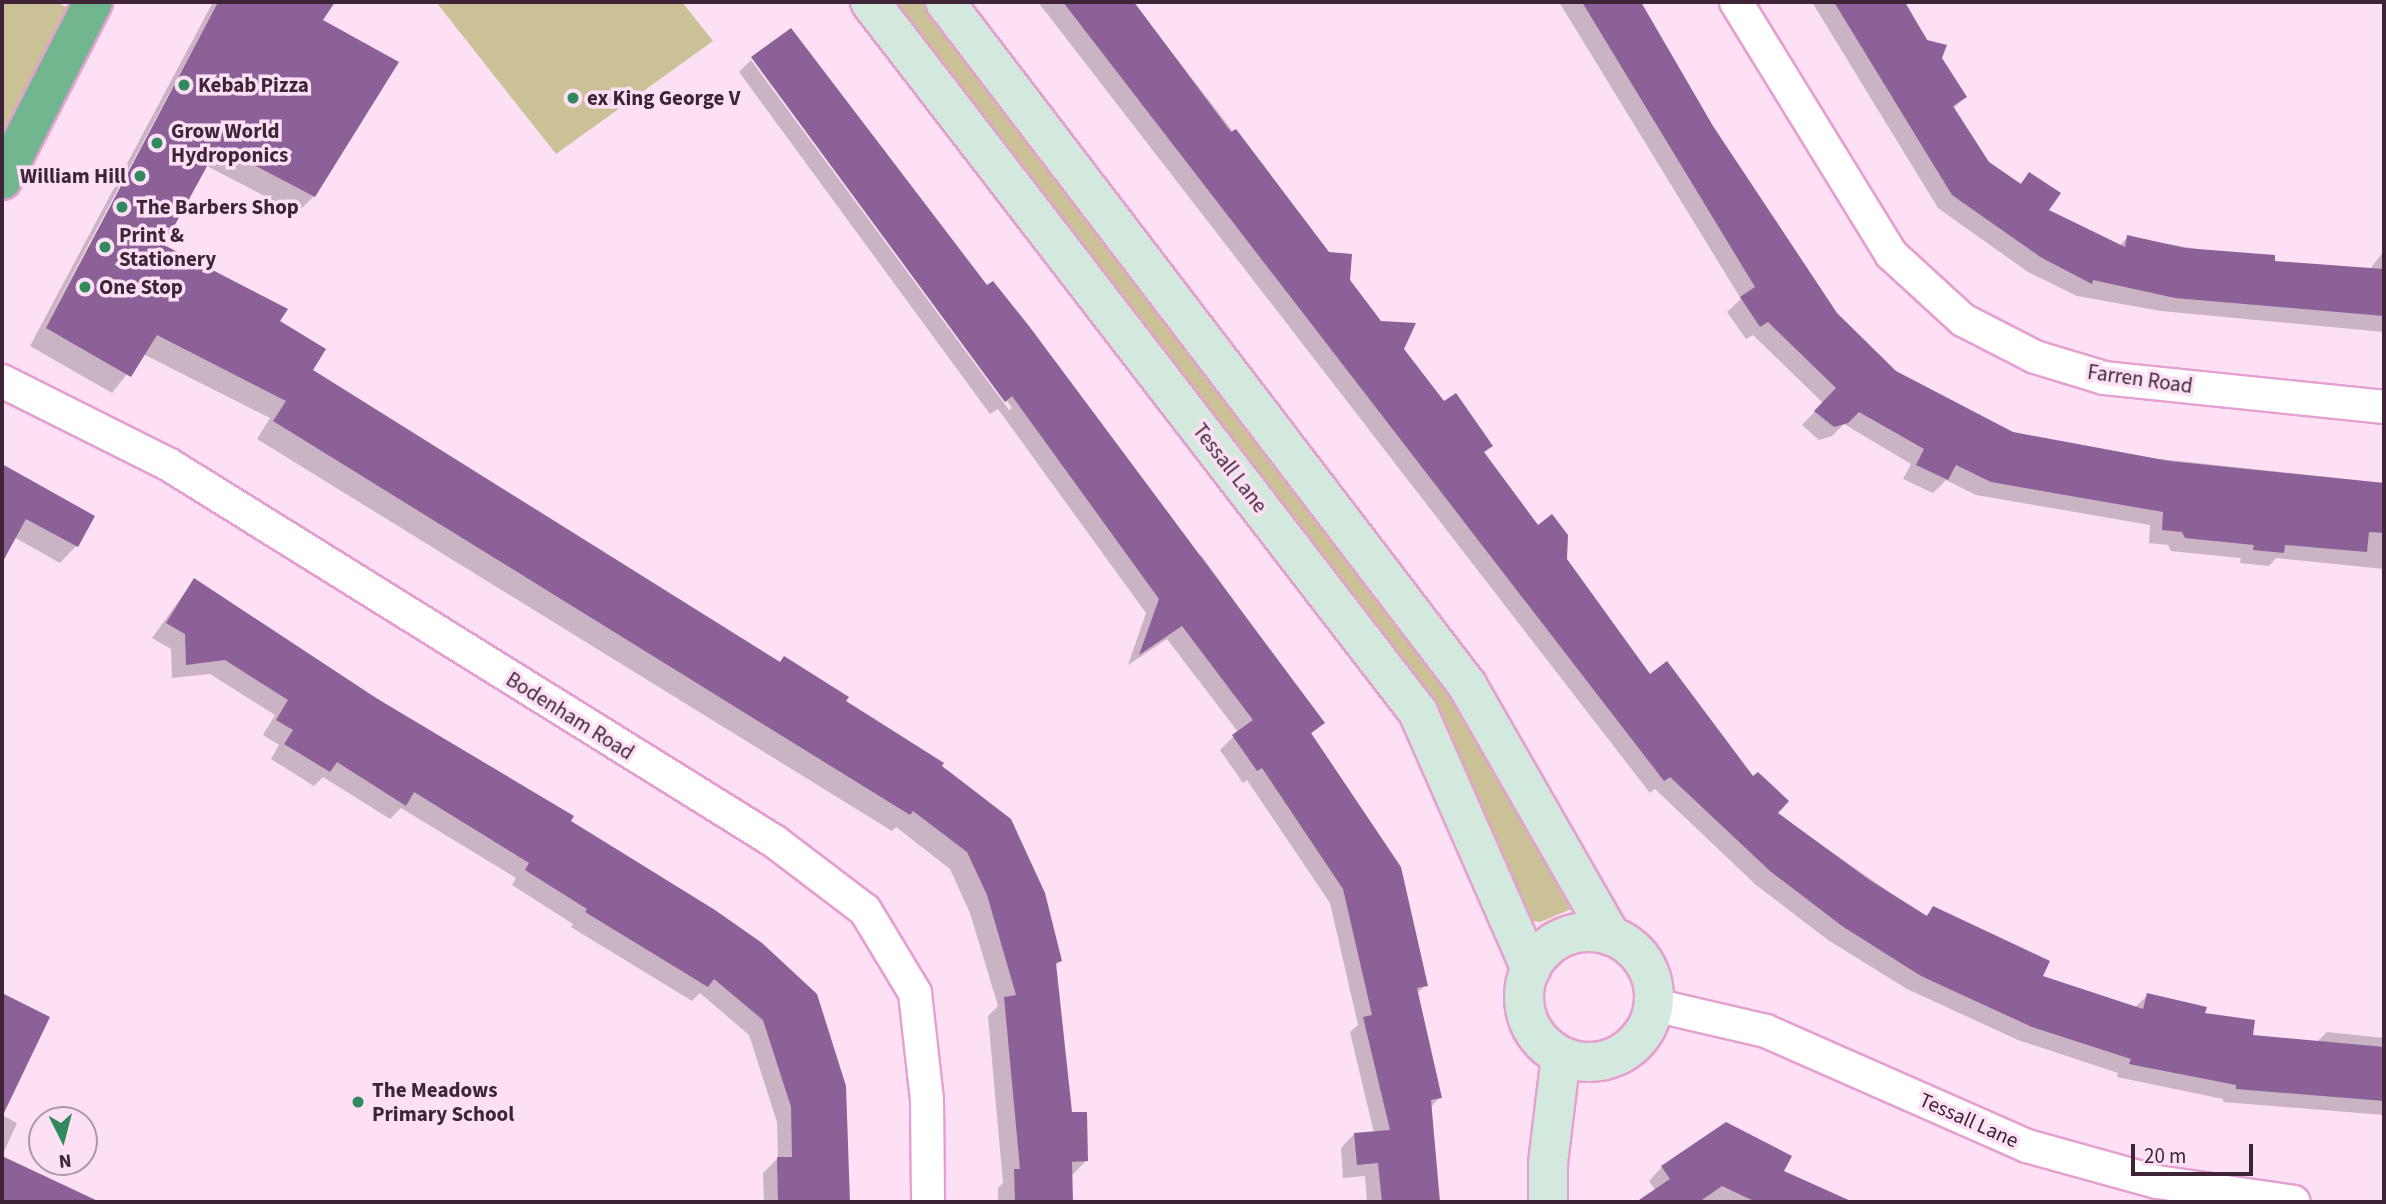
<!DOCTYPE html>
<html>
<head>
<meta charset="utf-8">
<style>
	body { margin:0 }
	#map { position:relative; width:2386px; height:1204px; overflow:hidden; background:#fde0f3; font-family:"Source Sans 3",sans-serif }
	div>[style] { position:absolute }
	.green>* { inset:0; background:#cac296 }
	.shadow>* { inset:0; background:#0003 }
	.building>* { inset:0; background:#8b6198 }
	.roads { filter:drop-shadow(2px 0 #e5a0d0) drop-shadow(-2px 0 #e5a0d0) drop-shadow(0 2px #e5a0d0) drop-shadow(0 -2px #e5a0d0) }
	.street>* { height:32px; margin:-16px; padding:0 16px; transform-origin:16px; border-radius:16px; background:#fff }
	.secondary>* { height:38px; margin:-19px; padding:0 19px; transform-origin:19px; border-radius:19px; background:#d4e9dd }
	.secondary>.ring { margin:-19px; padding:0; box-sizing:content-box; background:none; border:38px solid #d4e9dd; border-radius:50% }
	.highway>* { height:38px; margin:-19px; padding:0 19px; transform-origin:19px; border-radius:19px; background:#71b68f }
	.dots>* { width:19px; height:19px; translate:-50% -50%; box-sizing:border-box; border:4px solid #fde0f3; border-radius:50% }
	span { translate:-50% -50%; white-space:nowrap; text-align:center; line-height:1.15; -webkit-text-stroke:7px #fde0f3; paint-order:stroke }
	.poi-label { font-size:21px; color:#3f2437; font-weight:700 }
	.left { translate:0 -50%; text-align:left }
	.right { translate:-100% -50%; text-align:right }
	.street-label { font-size:21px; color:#3f2437 }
	.frame { position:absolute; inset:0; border:4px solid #3f2437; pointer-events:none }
	.north { position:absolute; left:28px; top:1106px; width:70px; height:70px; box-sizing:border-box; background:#fde0f3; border:2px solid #b195a8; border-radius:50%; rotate:174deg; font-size:19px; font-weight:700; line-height:28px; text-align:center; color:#3f2437 }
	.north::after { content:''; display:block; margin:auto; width:24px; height:32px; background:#31895e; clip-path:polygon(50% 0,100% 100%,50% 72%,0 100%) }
	.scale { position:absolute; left:2131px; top:1144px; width:122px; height:32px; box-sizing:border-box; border:4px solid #3f2437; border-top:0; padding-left:9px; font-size:21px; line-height:24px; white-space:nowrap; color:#3f2437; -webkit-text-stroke:5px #fde0f3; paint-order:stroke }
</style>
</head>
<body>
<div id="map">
	<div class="green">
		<div style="clip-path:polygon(2px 2px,55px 2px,67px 7px,2px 133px)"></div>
		<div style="clip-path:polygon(436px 2px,682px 2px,713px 41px,556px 154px)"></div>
		<div style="clip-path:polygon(887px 2px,921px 2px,1454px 691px,1574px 908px,1540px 922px,1525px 921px,1429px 716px)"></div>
	</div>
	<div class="shadow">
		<div style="clip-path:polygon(213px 2px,218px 2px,40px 335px,222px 2px,329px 2px,314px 17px,314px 196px,297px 213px,205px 165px,162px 246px,278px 322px,310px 371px,844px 702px,939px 767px,1060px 961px,1055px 966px,1071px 1114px,1086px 1161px,1071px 1176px,1071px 1202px,998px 1202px,998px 1188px,1003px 1183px,988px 1016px,998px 1006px,970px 913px,950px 869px,896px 827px,892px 831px,257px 439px,270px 418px,143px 354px,112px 393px,30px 346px)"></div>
		<div style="clip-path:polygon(1038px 2px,1133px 2px,1443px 404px,1491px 445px,1483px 454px,1649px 676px,1776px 813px,1925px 917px,1934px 908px,2041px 978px,2134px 1008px,2148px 995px,2251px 1037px,2315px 1044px,2327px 1032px,2384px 1038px,2384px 1115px,2223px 1102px,2223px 1099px,2117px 1077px,2118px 1073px,2018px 1040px,1907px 989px,1828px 940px,1756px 885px,1655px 789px,1650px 793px)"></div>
		<div style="clip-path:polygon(1559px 2px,1637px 2px,1712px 127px,1836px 314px,1895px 372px,2013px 434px,2095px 452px,2384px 483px,2384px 569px,2276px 558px,2269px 566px,2240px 563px,2241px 558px,2171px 551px,2168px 545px,2149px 543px,2150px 525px,1976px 495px,1946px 480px,1933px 493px,1903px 479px,1911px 464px,1844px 424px,1832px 436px,1819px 440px,1802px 425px,1823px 403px,1753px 335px,1746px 339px,1727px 312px,1741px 299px)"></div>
		<div style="clip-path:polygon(1812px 2px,1903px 2px,1965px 97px,1953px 109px,1988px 163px,2019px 185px,2030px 174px,2047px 210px,2119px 246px,2128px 237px,2273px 262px,2370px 269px,2384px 251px,2384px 332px,2161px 311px,2077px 296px,2028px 272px,1938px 208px)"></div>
		<div style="clip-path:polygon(754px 58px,1197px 558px,1201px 555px,1323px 723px,1310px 735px,1426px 985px,1416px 994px,1440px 1097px,1430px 1108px,1439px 1202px,1367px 1202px,1365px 1176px,1343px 1178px,1341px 1148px,1354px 1134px,1374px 1133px,1350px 1032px,1358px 1025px,1330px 903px,1247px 780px,1243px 783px,1220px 750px,1238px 732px,1167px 639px,1128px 665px,1146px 613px,998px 409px,990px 414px,739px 72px,751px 60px,1009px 410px,1012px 408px)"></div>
		<div style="clip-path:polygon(2px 466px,93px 516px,76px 546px,60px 563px,14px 537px,2px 560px)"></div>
		<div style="clip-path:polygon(194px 580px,568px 822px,844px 1087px,848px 1202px,764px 1202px,763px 1173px,778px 1158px,777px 1122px,749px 1035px,700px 993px,692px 1001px,571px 927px,573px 924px,512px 885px,516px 878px,401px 808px,390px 819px,323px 777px,314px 786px,271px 759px,279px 745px,263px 735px,275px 715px,210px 674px,172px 678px,171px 649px,152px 638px)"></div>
		<div style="clip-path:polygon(2px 995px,48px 1018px,2px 1113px)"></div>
		<div style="clip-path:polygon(2px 1115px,17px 1123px,2px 1156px)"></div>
		<div style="clip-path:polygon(2px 1158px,63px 1187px,56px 1202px,2px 1202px)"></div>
		<div style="clip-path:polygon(1662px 1167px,1782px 1172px,1849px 1202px,1644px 1202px,1656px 1191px,1649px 1181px)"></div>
	</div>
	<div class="building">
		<div style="clip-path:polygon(218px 2px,335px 2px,323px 20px,399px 62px,315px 197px,218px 146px,164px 245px,288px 309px,280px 321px,326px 349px,313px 370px,780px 662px,784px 656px,849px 697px,846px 701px,944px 763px,942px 766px,1011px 819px,1045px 893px,1062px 961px,1056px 963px,1072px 1112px,1087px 1112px,1088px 1161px,1072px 1162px,1073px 1202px,1015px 1202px,1014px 1169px,1020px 1169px,1004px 997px,1016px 995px,987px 895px,967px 852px,913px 811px,910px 815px,273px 421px,286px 401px,157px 335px,131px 377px,46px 328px)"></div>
		<div style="clip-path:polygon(1063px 2px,1134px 2px,1231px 132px,1236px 129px,1329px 252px,1352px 254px,1350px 280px,1381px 321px,1416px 323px,1404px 349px,1444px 401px,1456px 393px,1493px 446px,1484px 452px,1538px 525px,1552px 514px,1568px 535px,1567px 559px,1650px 674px,1667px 661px,1753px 776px,1758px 772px,1789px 801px,1778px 813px,1868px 879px,1927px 916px,1933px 906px,2050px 961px,2043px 976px,2143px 1009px,2147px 993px,2207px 1007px,2205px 1013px,2255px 1020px,2253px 1035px,2384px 1047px,2384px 1101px,2236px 1089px,2236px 1085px,2129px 1064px,2131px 1059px,2032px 1027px,1921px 976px,1842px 926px,1770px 871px,1670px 777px,1664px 781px)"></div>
		<div style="clip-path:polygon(1582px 2px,1641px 2px,1713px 126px,1837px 313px,1896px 371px,2013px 432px,2169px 461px,2384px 483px,2384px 533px,2369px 532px,2367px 552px,2285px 545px,2284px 553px,2253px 550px,2254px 545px,2185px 538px,2182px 532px,2162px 530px,2163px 512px,1991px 482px,1956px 465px,1948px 480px,1916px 465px,1924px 449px,1859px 412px,1848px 423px,1834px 427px,1814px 411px,1836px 388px,1768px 322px,1760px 327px,1740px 297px,1755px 287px)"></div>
		<div style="clip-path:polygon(1834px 2px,1905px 2px,1927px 40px,1947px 45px,1942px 58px,1967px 97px,1953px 106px,1989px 162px,2021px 184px,2029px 172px,2061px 193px,2049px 210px,2125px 247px,2127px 235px,2185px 248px,2275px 255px,2275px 261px,2384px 269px,2384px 316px,2175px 298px,2093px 280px,2092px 284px,2042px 258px,1952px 195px)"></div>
		<div style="clip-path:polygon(791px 28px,987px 285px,993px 281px,1029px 326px,1325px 723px,1311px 733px,1401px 867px,1428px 986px,1417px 988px,1442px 1098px,1431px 1100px,1440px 1202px,1382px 1202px,1378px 1163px,1357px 1165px,1354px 1133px,1390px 1130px,1363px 1017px,1372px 1015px,1343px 889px,1262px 768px,1257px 771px,1232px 735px,1253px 720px,1182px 626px,1139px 655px,1159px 599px,1012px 396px,1005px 402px,751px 57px)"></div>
		<div style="clip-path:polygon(2px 464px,95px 516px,78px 547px,26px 519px,2px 563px)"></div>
		<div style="clip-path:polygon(194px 578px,376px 698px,574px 816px,571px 821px,715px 910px,762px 943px,817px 994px,846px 1086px,850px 1202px,778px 1202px,777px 1157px,792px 1157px,791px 1107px,763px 1020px,714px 979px,708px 987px,585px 912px,587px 909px,525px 870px,529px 863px,414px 792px,406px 806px,337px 762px,330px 772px,284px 744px,293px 730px,276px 720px,288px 700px,225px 660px,186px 665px,185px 634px,166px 623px)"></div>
		<div style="clip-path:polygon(2px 993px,50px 1017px,2px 1117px)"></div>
		<div style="clip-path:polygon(1726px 1122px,1792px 1156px,1784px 1171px,1853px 1202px,1756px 1202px,1722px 1186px,1699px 1202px,1636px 1202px,1670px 1179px,1661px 1166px)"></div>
		<div style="clip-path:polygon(2px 1156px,100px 1202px,2px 1202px)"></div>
	</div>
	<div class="roads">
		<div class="street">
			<div style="left:1736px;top:2px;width:296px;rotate:58.4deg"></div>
			<div style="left:1891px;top:254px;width:98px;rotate:42.5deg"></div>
			<div style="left:1963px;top:320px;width:81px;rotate:27.2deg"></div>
			<div style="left:2035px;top:357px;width:72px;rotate:16.9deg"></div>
			<div style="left:2104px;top:378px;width:281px;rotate:5.9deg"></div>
			<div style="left:2px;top:381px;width:186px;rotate:26.6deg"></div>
			<div style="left:168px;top:464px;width:714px;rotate:31.89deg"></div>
			<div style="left:774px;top:841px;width:114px;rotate:37.2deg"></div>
			<div style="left:865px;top:910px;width:97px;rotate:58.9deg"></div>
			<div style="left:915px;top:993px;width:108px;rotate:83.6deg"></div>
			<div style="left:927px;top:1100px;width:102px;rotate:89.4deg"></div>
			<div style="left:1654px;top:1005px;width:115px;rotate:13.1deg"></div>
			<div style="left:1766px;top:1031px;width:285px;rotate:23.8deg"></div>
			<div style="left:2027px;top:1146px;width:135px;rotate:15.5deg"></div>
			<div style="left:2157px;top:1182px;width:138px;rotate:8.3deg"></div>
		</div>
		<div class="secondary">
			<div style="left:870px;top:2px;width:897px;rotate:52.34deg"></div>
			<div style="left:1418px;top:712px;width:281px;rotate:66.3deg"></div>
			<div style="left:945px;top:2px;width:860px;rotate:52.61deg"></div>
			<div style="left:1467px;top:685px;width:289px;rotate:60.2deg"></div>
			<div class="ring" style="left:1524px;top:932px;width:92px;height:92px"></div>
			<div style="left:1548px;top:1202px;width:39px;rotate:-90deg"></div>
			<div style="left:1548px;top:1163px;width:108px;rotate:-83.1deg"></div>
		</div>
		<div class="highway">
			<div style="left:2px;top:180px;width:200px;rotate:-62.9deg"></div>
		</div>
	</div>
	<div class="dots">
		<div style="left:184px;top:85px;background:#31895e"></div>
		<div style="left:573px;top:98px;background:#31895e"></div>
		<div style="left:157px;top:143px;background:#31895e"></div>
		<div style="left:140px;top:176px;background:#31895e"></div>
		<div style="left:122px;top:207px;background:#31895e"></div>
		<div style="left:105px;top:247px;background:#31895e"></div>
		<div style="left:85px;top:287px;background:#31895e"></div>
		<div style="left:358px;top:1102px;background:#31895e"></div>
	</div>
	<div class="poi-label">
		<span class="left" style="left:198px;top:85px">Kebab Pizza</span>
		<span class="left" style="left:587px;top:98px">ex King George V</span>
		<span class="left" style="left:171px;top:143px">Grow World<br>Hydroponics</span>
		<span class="right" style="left:126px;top:176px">William Hill</span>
		<span class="left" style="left:136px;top:207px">The Barbers Shop</span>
		<span class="left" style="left:119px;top:247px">Print &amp;<br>Stationery</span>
		<span class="left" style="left:99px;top:287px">One Stop</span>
		<span class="left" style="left:372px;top:1102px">The Meadows<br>Primary School</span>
	</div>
	<div class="street-label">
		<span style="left:2140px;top:379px;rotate:8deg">Farren Road</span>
		<span style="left:1230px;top:468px;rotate:52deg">Tessall Lane</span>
		<span style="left:570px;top:716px;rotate:32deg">Bodenham Road</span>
		<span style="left:1969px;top:1120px;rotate:24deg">Tessall Lane</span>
	</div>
	<div class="frame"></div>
	<div class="north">N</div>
	<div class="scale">20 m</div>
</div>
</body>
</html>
